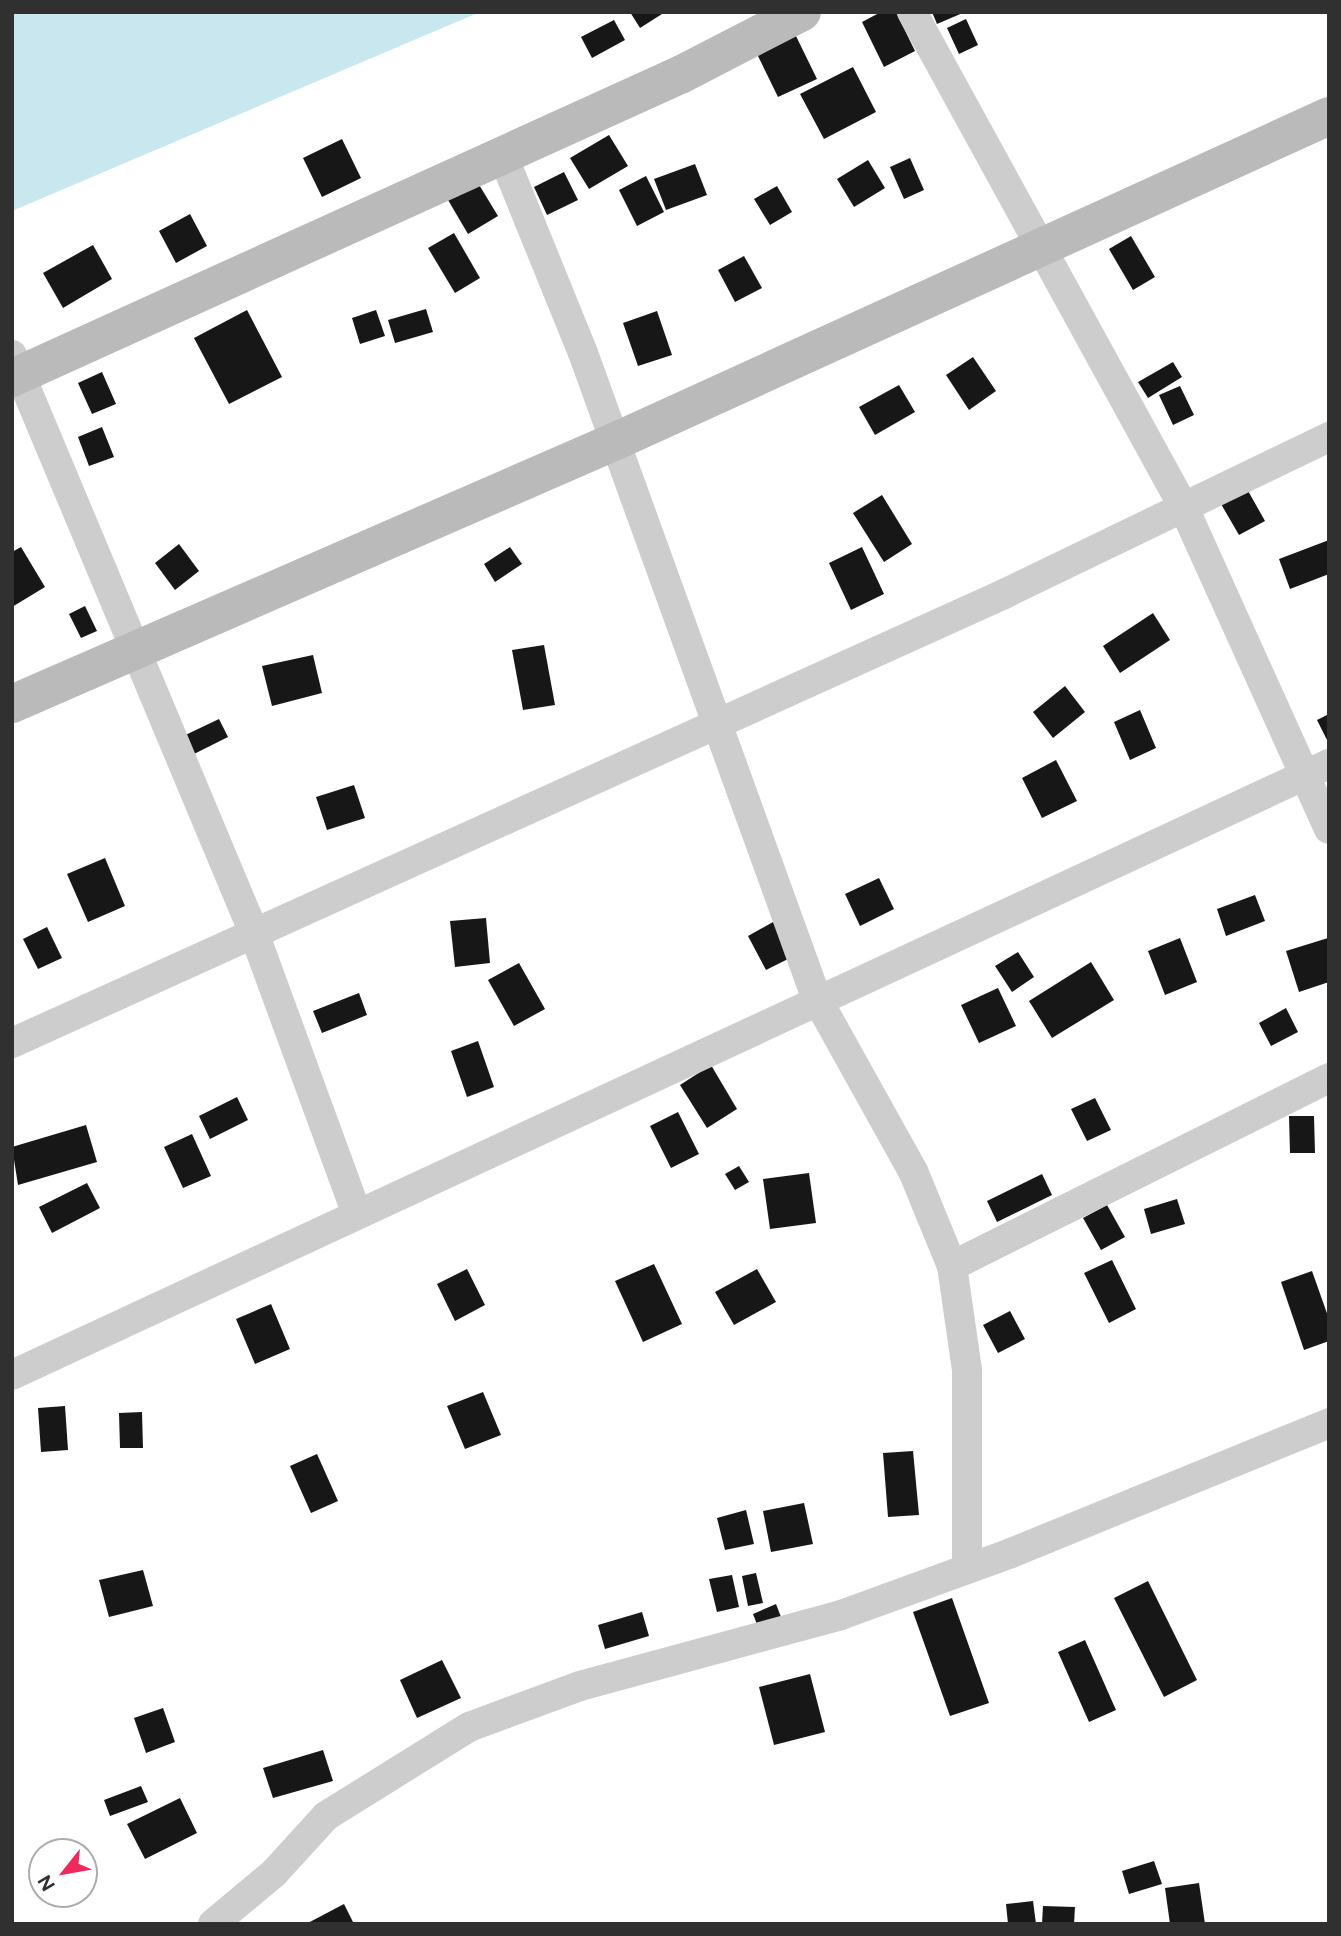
<!DOCTYPE html>
<html>
<head>
<meta charset="utf-8">
<style>
	body { margin:0 }
	#map { position:relative; width:1341px; height:1936px; overflow:hidden; background:#fff; font-family:Figtree,sans-serif }
	div>[style] { position:absolute }
	.water>* { inset:0; background:#c8e7ee }
	.building>* { inset:0; background:#171717 }
	.street>* { height:30px; margin:-15px; padding:0 15px; transform-origin:15px; border-radius:15px; background:#cdcdcd }
	.secondary>* { height:38px; margin:-19px; padding:0 19px; transform-origin:19px; border-radius:19px; background:#bababa }
	span { translate:-50% -50%; white-space:nowrap; text-align:center; line-height:1.15; -webkit-text-stroke:7px #fff; paint-order:stroke }
	.frame { position:absolute; inset:0; border:14px solid #303030; pointer-events:none }
	.north { position:absolute; left:28px; top:1838px; width:70px; height:70px; box-sizing:border-box; background:#fff; border:2px solid #acacac; border-radius:50%; rotate:239deg; font-size:19px; font-weight:700; line-height:28px; text-align:center; color:#303030 }
	.north::after { content:''; display:block; margin:auto; width:24px; height:32px; background:#f0285e; clip-path:polygon(50% 0,100% 100%,50% 72%,0 100%) }
</style>
</head>
<body>
<div id="map">
	<div class="water">
		<div style="clip-path:polygon(12px 12px,480px 12px,12px 211px)"></div>
	</div>
	<div class="building">
		<div style="clip-path:polygon(630px 12px,661px 12px,662px 14px,640px 28px)"></div>
		<div style="clip-path:polygon(881px 12px,896px 12px,915px 51px,884px 67px,862px 22px)"></div>
		<div style="clip-path:polygon(932px 12px,965px 12px,937px 24px)"></div>
		<div style="clip-path:polygon(966px 19px,978px 45px,959px 54px,947px 28px)"></div>
		<div style="clip-path:polygon(614px 20px,625px 40px,592px 58px,581px 37px)"></div>
		<div style="clip-path:polygon(794px 32px,817px 79px,778px 97px,756px 52px)"></div>
		<div style="clip-path:polygon(853px 67px,876px 112px,824px 139px,800px 94px)"></div>
		<div style="clip-path:polygon(609px 135px,628px 166px,589px 189px,570px 158px)"></div>
		<div style="clip-path:polygon(342px 139px,361px 178px,322px 197px,303px 158px)"></div>
		<div style="clip-path:polygon(910px 158px,924px 190px,904px 199px,890px 167px)"></div>
		<div style="clip-path:polygon(868px 160px,885px 188px,854px 207px,837px 179px)"></div>
		<div style="clip-path:polygon(695px 164px,707px 195px,666px 210px,654px 179px)"></div>
		<div style="clip-path:polygon(564px 172px,578px 200px,547px 215px,534px 187px)"></div>
		<div style="clip-path:polygon(646px 176px,664px 212px,637px 226px,619px 190px)"></div>
		<div style="clip-path:polygon(478px 183px,498px 216px,468px 234px,448px 200px)"></div>
		<div style="clip-path:polygon(777px 186px,792px 212px,770px 225px,754px 199px)"></div>
		<div style="clip-path:polygon(190px 214px,207px 246px,176px 263px,159px 231px)"></div>
		<div style="clip-path:polygon(454px 233px,480px 278px,455px 293px,428px 248px)"></div>
		<div style="clip-path:polygon(1131px 236px,1155px 277px,1133px 290px,1109px 249px)"></div>
		<div style="clip-path:polygon(93px 245px,112px 279px,63px 308px,43px 273px)"></div>
		<div style="clip-path:polygon(744px 256px,762px 288px,735px 302px,718px 270px)"></div>
		<div style="clip-path:polygon(426px 309px,433px 332px,395px 343px,388px 320px)"></div>
		<div style="clip-path:polygon(247px 310px,282px 377px,229px 404px,194px 338px)"></div>
		<div style="clip-path:polygon(376px 310px,385px 336px,360px 344px,352px 318px)"></div>
		<div style="clip-path:polygon(657px 311px,672px 355px,638px 366px,623px 323px)"></div>
		<div style="clip-path:polygon(973px 357px,996px 391px,969px 410px,946px 375px)"></div>
		<div style="clip-path:polygon(1173px 362px,1182px 377px,1148px 398px,1138px 382px)"></div>
		<div style="clip-path:polygon(102px 372px,116px 404px,92px 414px,78px 383px)"></div>
		<div style="clip-path:polygon(899px 385px,915px 412px,875px 435px,859px 407px)"></div>
		<div style="clip-path:polygon(1180px 386px,1194px 415px,1173px 425px,1159px 395px)"></div>
		<div style="clip-path:polygon(102px 427px,114px 457px,89px 466px,78px 437px)"></div>
		<div style="clip-path:polygon(1247px 489px,1265px 521px,1239px 535px,1221px 504px)"></div>
		<div style="clip-path:polygon(882px 495px,912px 544px,884px 562px,853px 513px)"></div>
		<div style="clip-path:polygon(1329px 540px,1329px 574px,1290px 589px,1279px 559px)"></div>
		<div style="clip-path:polygon(179px 544px,199px 571px,175px 590px,155px 563px)"></div>
		<div style="clip-path:polygon(21px 547px,45px 587px,12px 607px,12px 552px)"></div>
		<div style="clip-path:polygon(510px 547px,522px 564px,495px 582px,484px 564px)"></div>
		<div style="clip-path:polygon(862px 547px,884px 594px,851px 610px,829px 563px)"></div>
		<div style="clip-path:polygon(85px 606px,97px 631px,81px 638px,69px 614px)"></div>
		<div style="clip-path:polygon(1153px 613px,1170px 640px,1120px 673px,1103px 646px)"></div>
		<div style="clip-path:polygon(544px 645px,555px 705px,523px 710px,512px 650px)"></div>
		<div style="clip-path:polygon(313px 655px,322px 693px,272px 706px,262px 666px)"></div>
		<div style="clip-path:polygon(1065px 686px,1085px 712px,1053px 738px,1033px 712px)"></div>
		<div style="clip-path:polygon(1140px 710px,1156px 748px,1130px 760px,1114px 722px)"></div>
		<div style="clip-path:polygon(1329px 714px,1329px 744px,1317px 720px)"></div>
		<div style="clip-path:polygon(219px 719px,228px 737px,186px 758px,177px 739px)"></div>
		<div style="clip-path:polygon(1056px 760px,1077px 801px,1042px 818px,1022px 778px)"></div>
		<div style="clip-path:polygon(354px 785px,365px 818px,327px 830px,316px 797px)"></div>
		<div style="clip-path:polygon(105px 858px,125px 906px,88px 922px,67px 874px)"></div>
		<div style="clip-path:polygon(879px 878px,894px 909px,860px 926px,845px 894px)"></div>
		<div style="clip-path:polygon(1255px 895px,1265px 921px,1226px 936px,1217px 909px)"></div>
		<div style="clip-path:polygon(486px 918px,490px 963px,455px 967px,450px 921px)"></div>
		<div style="clip-path:polygon(773px 922px,792px 957px,766px 970px,748px 936px)"></div>
		<div style="clip-path:polygon(47px 927px,62px 958px,38px 969px,23px 939px)"></div>
		<div style="clip-path:polygon(1180px 938px,1197px 982px,1165px 995px,1148px 951px)"></div>
		<div style="clip-path:polygon(1328px 938px,1329px 982px,1299px 992px,1286px 951px)"></div>
		<div style="clip-path:polygon(1018px 952px,1034px 977px,1012px 992px,995px 966px)"></div>
		<div style="clip-path:polygon(1091px 962px,1114px 1000px,1052px 1038px,1029px 1001px)"></div>
		<div style="clip-path:polygon(519px 963px,545px 1009px,514px 1026px,488px 980px)"></div>
		<div style="clip-path:polygon(998px 988px,1016px 1026px,979px 1043px,961px 1005px)"></div>
		<div style="clip-path:polygon(359px 993px,367px 1015px,322px 1033px,313px 1011px)"></div>
		<div style="clip-path:polygon(1286px 1008px,1298px 1032px,1271px 1046px,1259px 1023px)"></div>
		<div style="clip-path:polygon(478px 1041px,494px 1087px,467px 1097px,451px 1051px)"></div>
		<div style="clip-path:polygon(711px 1065px,737px 1109px,707px 1128px,680px 1085px)"></div>
		<div style="clip-path:polygon(237px 1097px,248px 1120px,210px 1139px,199px 1116px)"></div>
		<div style="clip-path:polygon(1095px 1098px,1111px 1130px,1087px 1141px,1071px 1109px)"></div>
		<div style="clip-path:polygon(678px 1112px,699px 1154px,671px 1168px,650px 1126px)"></div>
		<div style="clip-path:polygon(1289px 1116px,1314px 1116px,1315px 1153px,1290px 1153px)"></div>
		<div style="clip-path:polygon(86px 1125px,97px 1162px,18px 1185px,12px 1147px)"></div>
		<div style="clip-path:polygon(192px 1134px,211px 1176px,183px 1188px,164px 1147px)"></div>
		<div style="clip-path:polygon(739px 1166px,749px 1182px,735px 1190px,725px 1174px)"></div>
		<div style="clip-path:polygon(809px 1173px,816px 1223px,770px 1229px,763px 1179px)"></div>
		<div style="clip-path:polygon(1042px 1174px,1052px 1195px,997px 1222px,987px 1201px)"></div>
		<div style="clip-path:polygon(87px 1183px,100px 1208px,52px 1233px,39px 1207px)"></div>
		<div style="clip-path:polygon(1177px 1199px,1185px 1224px,1151px 1234px,1144px 1209px)"></div>
		<div style="clip-path:polygon(1107px 1205px,1125px 1237px,1101px 1250px,1083px 1218px)"></div>
		<div style="clip-path:polygon(1112px 1260px,1136px 1309px,1109px 1323px,1084px 1273px)"></div>
		<div style="clip-path:polygon(654px 1264px,682px 1324px,643px 1342px,615px 1281px)"></div>
		<div style="clip-path:polygon(467px 1269px,485px 1305px,455px 1321px,437px 1284px)"></div>
		<div style="clip-path:polygon(757px 1269px,776px 1302px,734px 1325px,715px 1292px)"></div>
		<div style="clip-path:polygon(1312px 1271px,1329px 1319px,1329px 1341px,1304px 1350px,1281px 1282px)"></div>
		<div style="clip-path:polygon(271px 1304px,290px 1349px,255px 1364px,236px 1319px)"></div>
		<div style="clip-path:polygon(1010px 1311px,1025px 1339px,998px 1353px,983px 1325px)"></div>
		<div style="clip-path:polygon(483px 1392px,501px 1435px,465px 1449px,447px 1406px)"></div>
		<div style="clip-path:polygon(65px 1406px,68px 1450px,41px 1452px,38px 1408px)"></div>
		<div style="clip-path:polygon(142px 1412px,143px 1448px,120px 1448px,119px 1413px)"></div>
		<div style="clip-path:polygon(913px 1451px,919px 1515px,888px 1517px,883px 1453px)"></div>
		<div style="clip-path:polygon(317px 1454px,338px 1501px,311px 1513px,290px 1466px)"></div>
		<div style="clip-path:polygon(804px 1503px,813px 1544px,771px 1552px,763px 1511px)"></div>
		<div style="clip-path:polygon(746px 1510px,754px 1544px,725px 1550px,717px 1518px)"></div>
		<div style="clip-path:polygon(143px 1570px,153px 1606px,109px 1617px,99px 1580px)"></div>
		<div style="clip-path:polygon(756px 1573px,763px 1603px,748px 1606px,742px 1576px)"></div>
		<div style="clip-path:polygon(732px 1575px,739px 1607px,717px 1612px,709px 1579px)"></div>
		<div style="clip-path:polygon(1148px 1581px,1197px 1680px,1164px 1697px,1114px 1598px)"></div>
		<div style="clip-path:polygon(952px 1598px,989px 1703px,950px 1716px,913px 1612px)"></div>
		<div style="clip-path:polygon(776px 1604px,781px 1617px,758px 1627px,753px 1614px)"></div>
		<div style="clip-path:polygon(642px 1612px,649px 1636px,605px 1649px,598px 1625px)"></div>
		<div style="clip-path:polygon(1085px 1640px,1116px 1710px,1089px 1722px,1058px 1652px)"></div>
		<div style="clip-path:polygon(442px 1660px,461px 1698px,417px 1718px,400px 1680px)"></div>
		<div style="clip-path:polygon(810px 1674px,825px 1732px,774px 1745px,759px 1687px)"></div>
		<div style="clip-path:polygon(163px 1708px,175px 1742px,146px 1753px,134px 1718px)"></div>
		<div style="clip-path:polygon(323px 1750px,333px 1781px,273px 1798px,263px 1768px)"></div>
		<div style="clip-path:polygon(141px 1786px,148px 1802px,110px 1816px,104px 1800px)"></div>
		<div style="clip-path:polygon(180px 1798px,197px 1833px,145px 1859px,127px 1824px)"></div>
		<div style="clip-path:polygon(1154px 1861px,1162px 1884px,1129px 1894px,1122px 1871px)"></div>
		<div style="clip-path:polygon(1199px 1883px,1205px 1924px,1170px 1924px,1165px 1888px)"></div>
		<div style="clip-path:polygon(1033px 1901px,1036px 1924px,1008px 1924px,1006px 1904px)"></div>
		<div style="clip-path:polygon(344px 1904px,353px 1922px,306px 1924px)"></div>
		<div style="clip-path:polygon(1043px 1906px,1075px 1907px,1074px 1924px,1042px 1924px)"></div>
	</div>
	<div class="street">
		<div style="left:912px;top:12px;width:566px;rotate:61.26deg"></div>
		<div style="left:1184px;top:508px;width:352px;rotate:65.7deg"></div>
		<div style="left:503px;top:156px;width:213px;rotate:67.9deg"></div>
		<div style="left:583px;top:353px;width:685px;rotate:70.11deg"></div>
		<div style="left:816px;top:997px;width:199px;rotate:60.9deg"></div>
		<div style="left:913px;top:1171px;width:103px;rotate:67.7deg"></div>
		<div style="left:952px;top:1266px;width:105px;rotate:81.8deg"></div>
		<div style="left:967px;top:1370px;width:199px;rotate:90deg"></div>
		<div style="left:12px;top:355px;width:627px;rotate:67.28deg"></div>
		<div style="left:254px;top:933px;width:297px;rotate:69.9deg"></div>
		<div style="left:12px;top:1043px;width:1089px;rotate:-24.35deg"></div>
		<div style="left:1004px;top:594px;width:361px;rotate:-25.8deg"></div>
		<div style="left:952px;top:1266px;width:421px;rotate:-26.5deg"></div>
		<div style="left:12px;top:1375px;width:1452px;rotate:-24.89deg"></div>
		<div style="left:213px;top:1924px;width:80px;rotate:-39.9deg"></div>
		<div style="left:274px;top:1873px;width:77px;rotate:-47.6deg"></div>
		<div style="left:326px;top:1816px;width:168px;rotate:-31.9deg"></div>
		<div style="left:469px;top:1727px;width:118px;rotate:-20.3deg"></div>
		<div style="left:580px;top:1686px;width:270px;rotate:-15.2deg"></div>
		<div style="left:841px;top:1615px;width:181px;rotate:-20deg"></div>
		<div style="left:1011px;top:1553px;width:344px;rotate:-22.2deg"></div>
	</div>
	<div class="secondary">
		<div style="left:12px;top:378px;width:736px;rotate:-24.41deg"></div>
		<div style="left:682px;top:74px;width:135px;rotate:-27.3deg"></div>
		<div style="left:12px;top:704px;width:659px;rotate:-23.53deg"></div>
		<div style="left:616px;top:441px;width:784px;rotate:-24.5deg"></div>
	</div>
	<div class="frame"></div>
	<div class="north">N</div>
</div>
</body>
</html>
